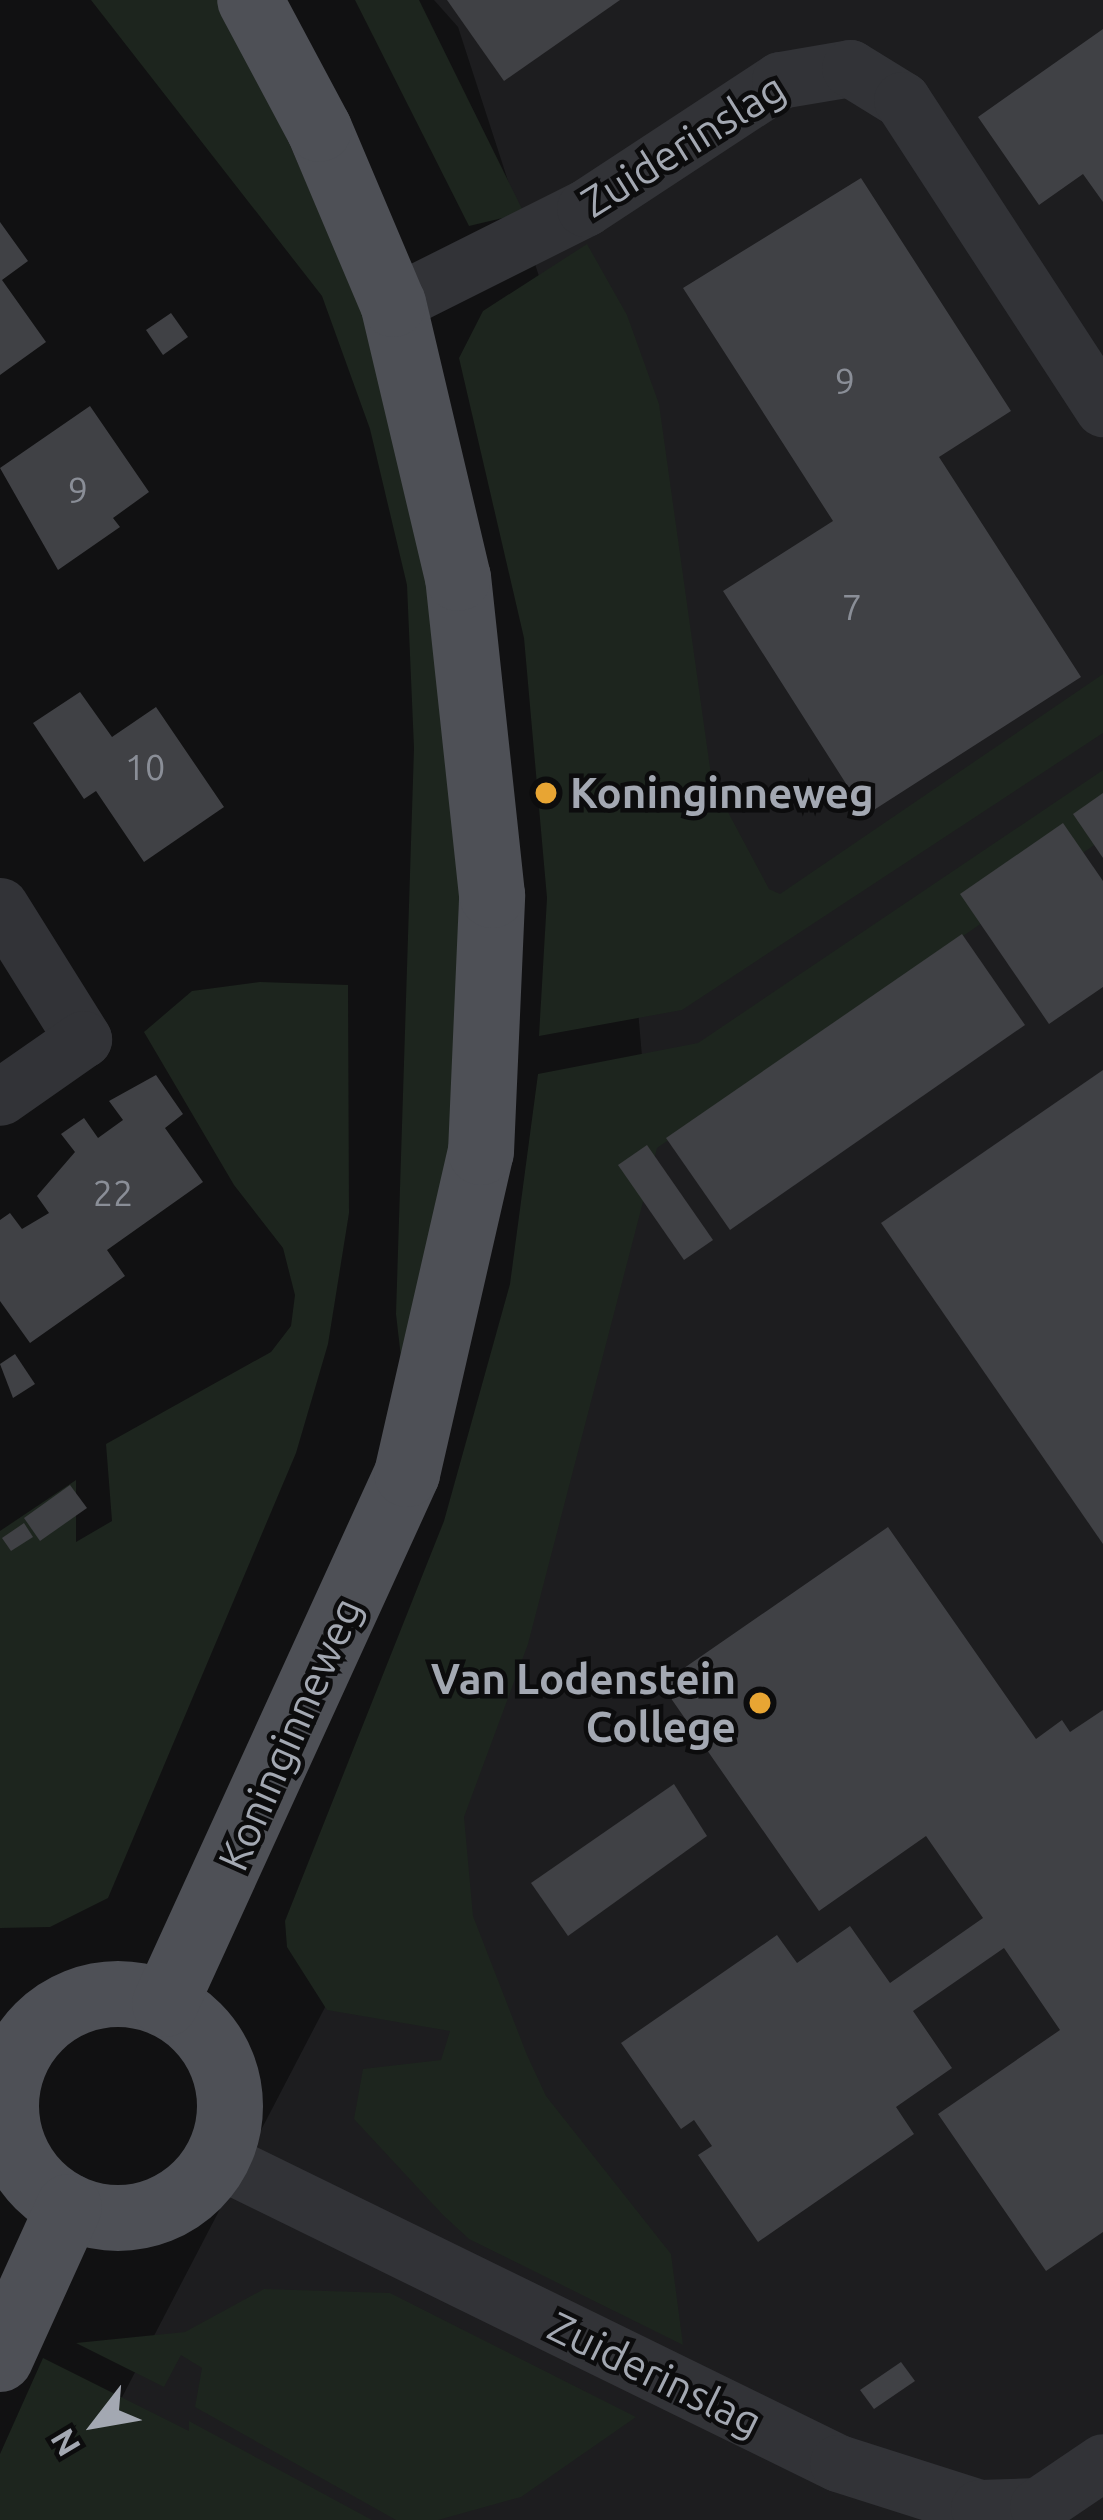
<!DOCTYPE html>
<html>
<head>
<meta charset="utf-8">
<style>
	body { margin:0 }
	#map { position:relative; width:1103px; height:2520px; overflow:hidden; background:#111112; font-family:Ubuntu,sans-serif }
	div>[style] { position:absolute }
	.built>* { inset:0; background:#1d1d1f }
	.green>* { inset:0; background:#1d251e }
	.building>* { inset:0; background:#404145 }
	.minor>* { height:57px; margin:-28.5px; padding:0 28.5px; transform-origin:28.5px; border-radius:28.5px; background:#323337 }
	.major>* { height:66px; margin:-33px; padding:0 33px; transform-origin:33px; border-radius:33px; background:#4e5056 }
	.major>.ring { margin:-33px; padding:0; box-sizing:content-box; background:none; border:66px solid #4e5056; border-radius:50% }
	.dots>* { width:33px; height:33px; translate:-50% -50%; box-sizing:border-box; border:6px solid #0c0c0d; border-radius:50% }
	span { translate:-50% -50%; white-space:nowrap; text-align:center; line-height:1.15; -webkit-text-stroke:9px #0c0c0d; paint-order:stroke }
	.number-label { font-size:36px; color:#8a8e97 }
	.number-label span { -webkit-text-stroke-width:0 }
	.street-label { font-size:42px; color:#a3a8b2 }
	.poi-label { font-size:42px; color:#a3a8b2; font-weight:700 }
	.left { translate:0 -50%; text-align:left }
	.right { translate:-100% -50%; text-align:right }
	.north { position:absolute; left:36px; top:2364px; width:120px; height:120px; -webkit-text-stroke:9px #0c0c0d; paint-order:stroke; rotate:239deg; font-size:33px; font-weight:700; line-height:48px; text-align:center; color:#a3a8b2 }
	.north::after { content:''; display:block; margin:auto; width:42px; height:54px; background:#a3a8b2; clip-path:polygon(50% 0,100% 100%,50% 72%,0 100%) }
</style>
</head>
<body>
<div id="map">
	<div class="built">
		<div style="clip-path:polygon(434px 0,1103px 0,1103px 2520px,75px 2520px,119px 2403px,386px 1890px,643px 1068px,587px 424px,458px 27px)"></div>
	</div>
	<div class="green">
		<div style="clip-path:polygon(91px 0,226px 0,381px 352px,415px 488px,461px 788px,455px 1131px,403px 1375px,396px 1314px,414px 748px,407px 585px,370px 429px,322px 296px)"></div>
		<div style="clip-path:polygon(355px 0,419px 0,524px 213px,469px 226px)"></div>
		<div style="clip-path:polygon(587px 244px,627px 315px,659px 404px,712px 782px,769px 889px,780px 894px,1103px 674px,1103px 733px,682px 1010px,539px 1036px,547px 898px,524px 638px,459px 358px,483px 311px)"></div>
		<div style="clip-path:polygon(1103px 770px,1103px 839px,657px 1148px,528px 1644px,464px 1817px,473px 1916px,527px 2055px,546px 2096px,671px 2254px,683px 2345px,469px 2239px,443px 2215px,354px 2119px,363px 2069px,441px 2060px,450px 2031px,327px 2010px,287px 1947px,285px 1921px,444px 1521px,510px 1284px,538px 1074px,698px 1043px)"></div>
		<div style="clip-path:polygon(260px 982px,348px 985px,349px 1213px,328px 1344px,296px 1453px,108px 1898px,50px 1927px,0 1928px,0 1531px,76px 1480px,76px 1542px,112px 1521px,106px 1444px,271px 1352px,291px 1326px,295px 1295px,283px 1248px,234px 1185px,144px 1032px,192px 991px)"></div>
		<div style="clip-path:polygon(264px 2289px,390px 2293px,636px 2417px,521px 2497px,438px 2520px,396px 2520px,195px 2407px,202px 2368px,181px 2355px,164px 2387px,76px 2343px,185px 2332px)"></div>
		<div style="clip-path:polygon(43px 2358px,189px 2431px,189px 2421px,372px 2520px,0 2520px,0 2454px)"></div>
	</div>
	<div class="building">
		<div style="clip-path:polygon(447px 0,620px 0,504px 81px)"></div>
		<div style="clip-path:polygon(1103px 29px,1103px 202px,1083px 174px,1039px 205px,978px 117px)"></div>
		<div style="clip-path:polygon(861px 178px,1011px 411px,939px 457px,1081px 677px,866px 815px,723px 591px,833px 521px,683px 288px)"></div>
		<div style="clip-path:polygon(0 222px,28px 261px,2px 280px,46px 342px,0 375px)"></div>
		<div style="clip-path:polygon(171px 313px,188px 337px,163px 355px,146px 330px)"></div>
		<div style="clip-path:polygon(90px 406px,149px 492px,113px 518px,120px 527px,58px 570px,0 468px)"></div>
		<div style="clip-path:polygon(80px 692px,112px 737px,156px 707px,224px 807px,144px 862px,96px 791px,84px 799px,33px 723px)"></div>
		<div style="clip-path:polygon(1103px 793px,1103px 858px,1073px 814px)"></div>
		<div style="clip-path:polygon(1063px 823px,1103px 881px,1103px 987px,1049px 1024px,960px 894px)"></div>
		<div style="clip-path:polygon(962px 934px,1025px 1025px,730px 1230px,666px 1138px)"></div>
		<div style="clip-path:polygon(1103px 1070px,1103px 1544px,881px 1223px)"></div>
		<div style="clip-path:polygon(156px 1075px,183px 1114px,165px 1128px,203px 1182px,107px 1250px,125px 1276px,30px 1343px,0 1301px,0 1220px,10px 1213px,22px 1229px,49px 1213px,37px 1196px,75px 1152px,61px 1134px,84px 1118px,98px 1138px,123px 1120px,109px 1101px)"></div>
		<div style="clip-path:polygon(647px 1145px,713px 1240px,684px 1260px,618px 1165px)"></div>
		<div style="clip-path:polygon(15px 1354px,35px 1384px,13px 1398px,0 1364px)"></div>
		<div style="clip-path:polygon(70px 1485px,87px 1508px,40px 1541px,24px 1518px)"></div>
		<div style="clip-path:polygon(24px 1523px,33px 1537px,11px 1551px,2px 1538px)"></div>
		<div style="clip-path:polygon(888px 1527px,1036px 1739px,1062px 1720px,1070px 1732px,1103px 1710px,1103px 2232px,1046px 2271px,938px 2114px,1060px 2030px,1004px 1948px,913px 2011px,952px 2068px,896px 2107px,914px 2134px,758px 2242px,698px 2155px,712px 2146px,694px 2120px,681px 2129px,621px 2043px,777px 1935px,797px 1963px,850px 1926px,890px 1983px,983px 1918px,926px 1836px,819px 1911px,661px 1684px)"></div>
		<div style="clip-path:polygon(674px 1784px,707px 1836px,568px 1936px,531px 1883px)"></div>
		<div style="clip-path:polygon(901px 2362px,915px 2381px,874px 2409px,860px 2390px)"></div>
	</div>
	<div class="minor">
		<div style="left:393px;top:304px;width:215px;rotate:-26.6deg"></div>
		<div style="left:585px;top:208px;width:233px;rotate:-33.3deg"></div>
		<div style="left:780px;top:80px;width:71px;rotate:-9.7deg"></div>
		<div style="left:850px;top:68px;width:61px;rotate:31.6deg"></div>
		<div style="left:902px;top:100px;width:368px;rotate:56.9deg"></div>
		<div style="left:0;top:906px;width:157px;rotate:58deg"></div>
		<div style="left:83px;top:1039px;width:101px;rotate:145.1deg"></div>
		<div style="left:0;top:2053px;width:17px;rotate:25deg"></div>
		<div style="left:217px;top:2159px;width:691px;rotate:26.08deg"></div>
		<div style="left:838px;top:2463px;width:148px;rotate:17.7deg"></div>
		<div style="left:979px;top:2508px;width:59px;rotate:-1.9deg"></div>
		<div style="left:1038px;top:2506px;width:78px;rotate:-34.1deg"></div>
	</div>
	<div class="major">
		<div class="ring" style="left:6px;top:1994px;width:158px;height:158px"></div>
		<div style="left:165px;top:2004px;width:583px;rotate:-65.46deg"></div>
		<div style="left:407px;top:1474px;width:330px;rotate:-77.1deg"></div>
		<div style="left:481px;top:1152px;width:257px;rotate:-87.5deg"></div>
		<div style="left:492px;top:895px;width:319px;rotate:-96.1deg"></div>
		<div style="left:458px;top:578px;width:282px;rotate:-103.3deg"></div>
		<div style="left:393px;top:304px;width:190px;rotate:-112.9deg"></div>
		<div style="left:319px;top:129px;width:146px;rotate:-118.1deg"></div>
		<div style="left:0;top:2359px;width:167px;rotate:-65.6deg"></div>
	</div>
	<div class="dots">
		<div style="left:546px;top:793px;background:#e8a533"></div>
		<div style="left:760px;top:1703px;background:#e8a533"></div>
	</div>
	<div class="number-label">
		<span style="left:845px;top:381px">9</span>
		<span style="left:78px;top:490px">9</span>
		<span style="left:852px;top:607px">7</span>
		<span style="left:145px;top:767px">10</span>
		<span style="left:113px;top:1193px">22</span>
	</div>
	<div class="street-label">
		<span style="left:683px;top:145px;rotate:-32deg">Zuiderinslag</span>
		<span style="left:290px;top:1734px;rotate:-66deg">Koninginneweg</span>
		<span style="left:655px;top:2374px;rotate:26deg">Zuiderinslag</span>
	</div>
	<div class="poi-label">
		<span class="left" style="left:570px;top:793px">Koninginneweg</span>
		<span class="right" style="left:736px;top:1703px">Van Lodenstein<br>College</span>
	</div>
	<div class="north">N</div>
</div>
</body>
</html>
